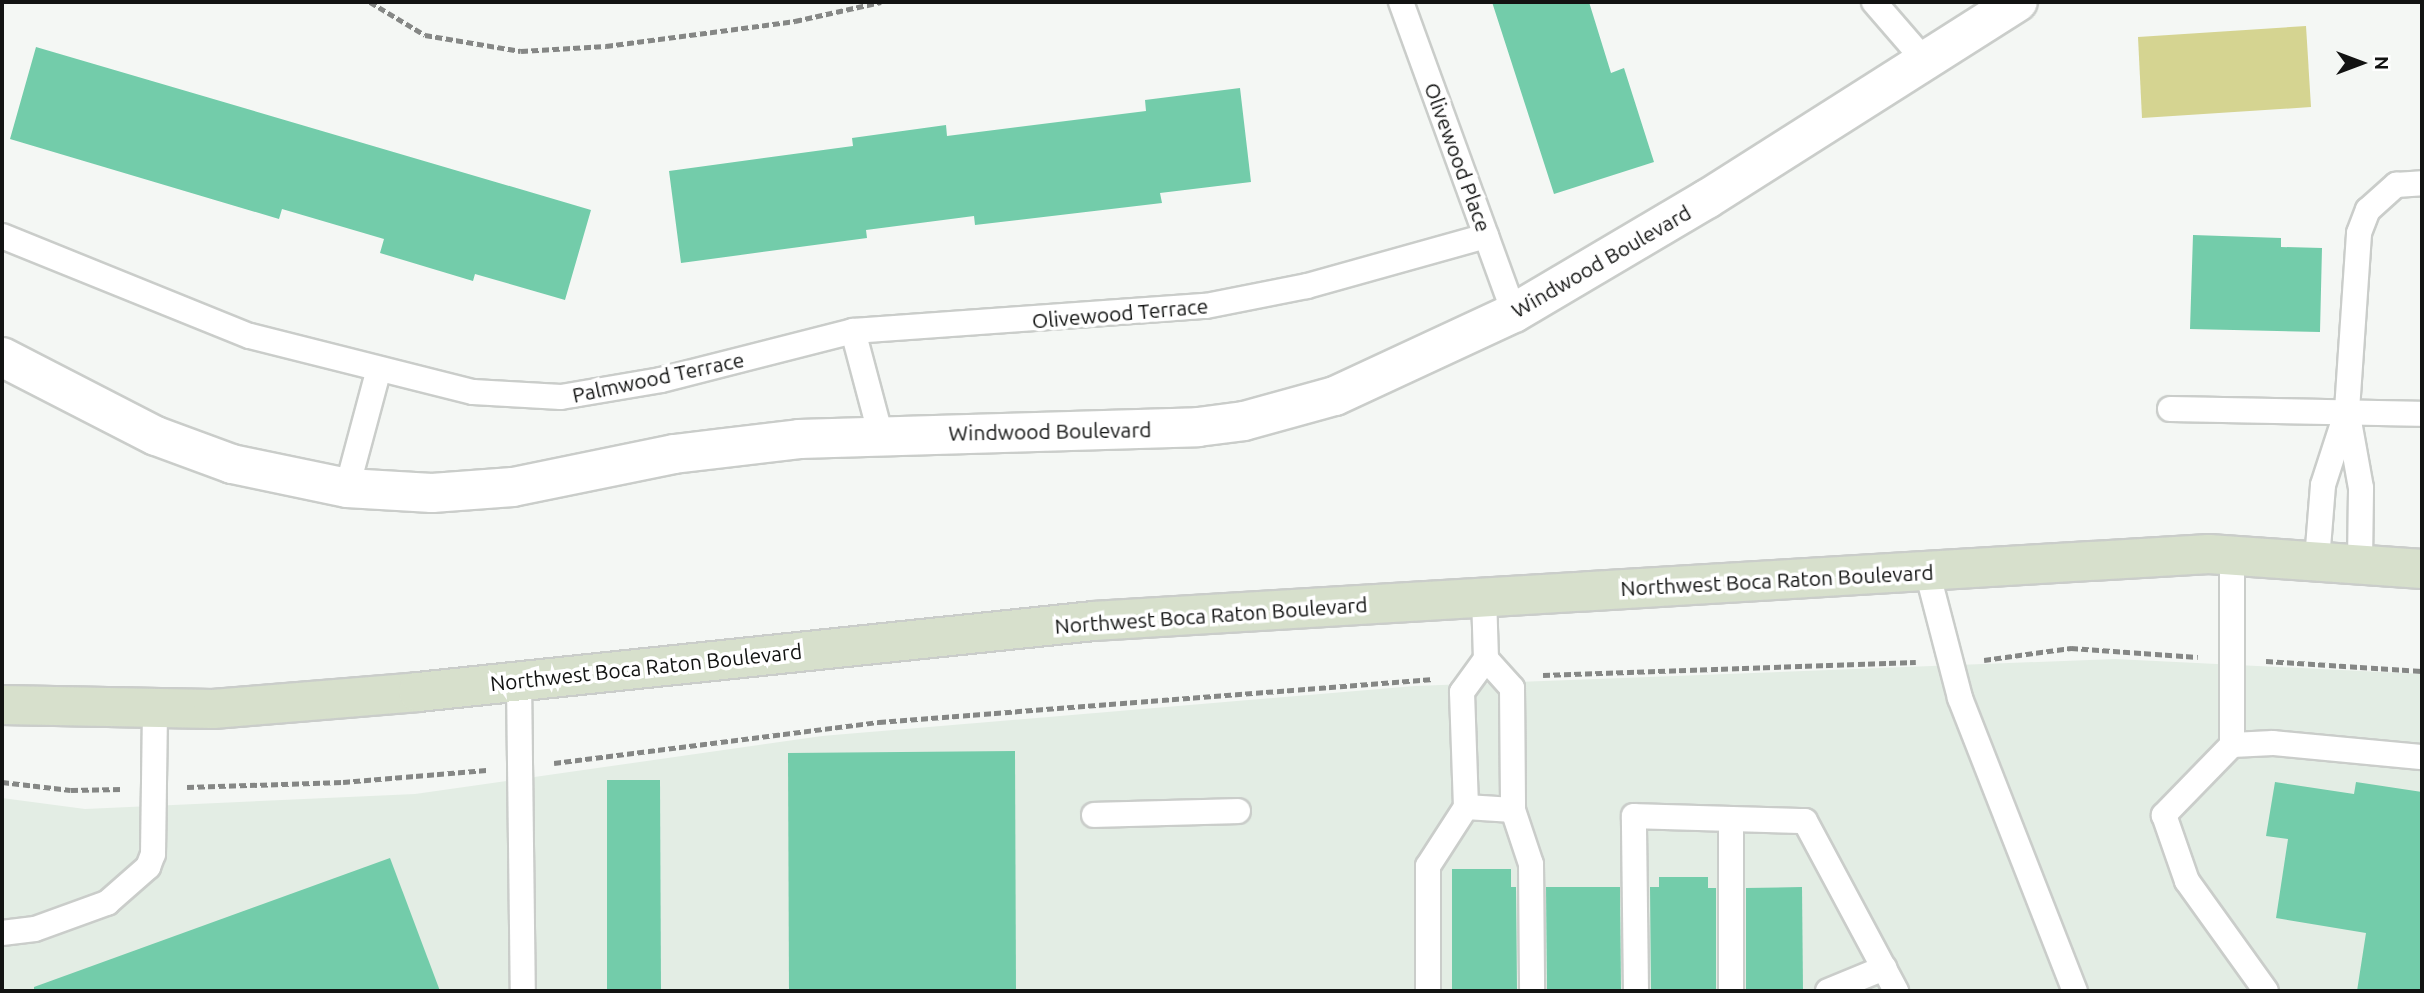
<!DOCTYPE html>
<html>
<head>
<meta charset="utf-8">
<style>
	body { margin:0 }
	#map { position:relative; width:2424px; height:993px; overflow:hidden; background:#f4f7f4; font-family:Ubuntu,sans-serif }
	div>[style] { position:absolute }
	.built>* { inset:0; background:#e3ede4 }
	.green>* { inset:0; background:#d5d491 }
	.building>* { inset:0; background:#73ccaa }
	.path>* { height:4.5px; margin-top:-2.25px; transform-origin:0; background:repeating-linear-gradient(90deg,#858785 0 7px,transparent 0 10.5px) }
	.roads { filter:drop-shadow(2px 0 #cacdca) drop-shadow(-2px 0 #cacdca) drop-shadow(0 2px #cacdca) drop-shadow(0 -2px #cacdca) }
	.lane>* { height:24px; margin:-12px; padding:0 12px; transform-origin:12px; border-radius:12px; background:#fff }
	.street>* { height:38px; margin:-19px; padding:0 19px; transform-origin:19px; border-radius:19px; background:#fff }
	.secondary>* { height:38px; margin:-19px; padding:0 19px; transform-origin:19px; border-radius:19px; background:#d7e0cc }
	span { translate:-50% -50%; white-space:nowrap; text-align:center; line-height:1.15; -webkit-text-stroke:7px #fff; paint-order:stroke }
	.street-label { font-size:21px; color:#121312 }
	.frame { position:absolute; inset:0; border:4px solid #121312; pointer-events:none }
	.north { position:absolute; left:2326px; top:28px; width:70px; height:70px; -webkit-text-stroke:5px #fff; paint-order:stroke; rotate:90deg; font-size:19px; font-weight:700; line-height:28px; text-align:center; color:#121312 }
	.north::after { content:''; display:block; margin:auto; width:24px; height:32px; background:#121312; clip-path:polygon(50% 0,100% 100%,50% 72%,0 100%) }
</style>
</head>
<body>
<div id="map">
	<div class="built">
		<div style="clip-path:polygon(2115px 659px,2422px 674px,2422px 991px,2px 991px,2px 798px,85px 809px,415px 794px,822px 736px,1415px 686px)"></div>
	</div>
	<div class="green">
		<div style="clip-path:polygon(2306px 26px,2311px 107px,2142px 118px,2138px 37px)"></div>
	</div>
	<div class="building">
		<div style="clip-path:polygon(1492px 2px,1589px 2px,1611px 73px,1624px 68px,1654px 162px,1554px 194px)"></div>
		<div style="clip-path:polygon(36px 47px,591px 210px,565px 300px,475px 274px,473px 281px,380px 253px,384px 239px,282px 209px,279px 219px,10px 139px)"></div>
		<div style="clip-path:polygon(1240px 88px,1251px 182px,1160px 193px,1162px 203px,975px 225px,974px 216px,866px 230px,867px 238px,681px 263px,669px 171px,853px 146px,852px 138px,946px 125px,947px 136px,1146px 111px,1145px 100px)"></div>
		<div style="clip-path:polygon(2193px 235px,2281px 238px,2281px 247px,2322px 248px,2320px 332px,2190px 329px)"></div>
		<div style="clip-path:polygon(1015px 751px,1016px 991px,789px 991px,788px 753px)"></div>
		<div style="clip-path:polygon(607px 780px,660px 780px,661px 991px,607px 991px)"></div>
		<div style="clip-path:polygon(2275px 782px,2354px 794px,2356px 782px,2422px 792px,2422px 991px,2357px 991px,2366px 933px,2276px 918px,2288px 839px,2266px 836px)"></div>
		<div style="clip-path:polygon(390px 858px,440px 991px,34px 991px,34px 987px)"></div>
		<div style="clip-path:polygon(1452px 869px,1511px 869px,1511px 887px,1516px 887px,1517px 991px,1452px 991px)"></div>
		<div style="clip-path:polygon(1659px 877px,1708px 877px,1708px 888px,1716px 888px,1716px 991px,1651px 991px,1650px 887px,1659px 887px)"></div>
		<div style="clip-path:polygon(1546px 887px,1620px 887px,1621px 991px,1547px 991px)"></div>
		<div style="clip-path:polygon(1802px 887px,1803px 991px,1746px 991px,1746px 888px)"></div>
	</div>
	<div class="path">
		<div style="left:370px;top:2px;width:64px;rotate:31deg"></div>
		<div style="left:425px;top:35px;width:97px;rotate:9.5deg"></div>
		<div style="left:521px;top:51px;width:85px;rotate:-3.4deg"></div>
		<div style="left:606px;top:46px;width:191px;rotate:-7.5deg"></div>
		<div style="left:795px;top:21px;width:88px;rotate:-12.5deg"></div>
		<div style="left:1984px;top:660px;width:88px;rotate:-7.9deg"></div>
		<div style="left:2071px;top:648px;width:127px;rotate:4.1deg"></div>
		<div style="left:2266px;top:661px;width:156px;rotate:3.7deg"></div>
		<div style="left:1543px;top:675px;width:373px;rotate:-2deg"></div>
		<div style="left:554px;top:763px;width:328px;rotate:-7.2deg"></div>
		<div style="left:879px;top:722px;width:556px;rotate:-4.44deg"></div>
		<div style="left:2px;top:782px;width:69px;rotate:6.6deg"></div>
		<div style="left:71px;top:790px;width:51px;rotate:-1.1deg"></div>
		<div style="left:187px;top:787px;width:156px;rotate:-1.8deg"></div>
		<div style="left:343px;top:782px;width:144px;rotate:-4.8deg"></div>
	</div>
	<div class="roads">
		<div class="lane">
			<div style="left:1401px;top:2px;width:331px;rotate:70deg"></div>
			<div style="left:1874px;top:2px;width:79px;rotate:49.1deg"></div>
			<div style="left:2px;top:236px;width:267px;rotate:22deg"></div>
			<div style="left:250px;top:336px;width:230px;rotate:14.1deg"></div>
			<div style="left:473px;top:392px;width:88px;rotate:3.3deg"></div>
			<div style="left:561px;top:397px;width:101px;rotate:-9.6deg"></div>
			<div style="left:661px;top:380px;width:198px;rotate:-14.3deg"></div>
			<div style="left:853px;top:331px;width:354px;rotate:-4.1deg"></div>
			<div style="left:1206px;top:306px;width:103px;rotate:-11.2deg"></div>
			<div style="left:1307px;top:286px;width:186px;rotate:-15.6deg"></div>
			<div style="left:853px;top:331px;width:109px;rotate:75.1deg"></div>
			<div style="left:2170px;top:409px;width:252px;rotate:1.1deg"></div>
			<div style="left:347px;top:488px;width:120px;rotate:-75deg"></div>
			<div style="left:2232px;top:555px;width:190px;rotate:90deg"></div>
			<div style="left:2232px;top:745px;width:98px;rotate:134.2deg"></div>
			<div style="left:2164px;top:815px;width:70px;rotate:70.8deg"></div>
			<div style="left:2187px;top:881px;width:135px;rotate:54.3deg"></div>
			<div style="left:2317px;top:560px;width:75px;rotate:-85.4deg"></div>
			<div style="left:2323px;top:485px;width:75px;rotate:-72.1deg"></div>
			<div style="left:2360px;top:562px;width:74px;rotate:-89.2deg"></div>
			<div style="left:2361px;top:488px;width:79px;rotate:-100.2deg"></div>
			<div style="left:2347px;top:410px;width:177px;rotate:-86.1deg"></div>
			<div style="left:2359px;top:233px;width:25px;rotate:-69deg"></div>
			<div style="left:2368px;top:210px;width:38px;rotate:-42deg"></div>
			<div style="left:2396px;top:185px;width:26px;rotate:-4deg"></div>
			<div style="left:1927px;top:571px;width:131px;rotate:75.4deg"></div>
			<div style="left:1960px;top:698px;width:315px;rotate:68.6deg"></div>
			<div style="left:1486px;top:659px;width:39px;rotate:48deg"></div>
			<div style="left:1512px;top:688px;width:122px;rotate:89.5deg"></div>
			<div style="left:519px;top:681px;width:310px;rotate:89.3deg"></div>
			<div style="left:2232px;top:745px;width:41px;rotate:-2.8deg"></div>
			<div style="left:2273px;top:743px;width:150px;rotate:5.4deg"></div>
			<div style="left:1466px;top:807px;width:47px;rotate:3.7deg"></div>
			<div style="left:1513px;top:810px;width:57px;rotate:71.6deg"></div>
			<div style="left:1531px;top:864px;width:127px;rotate:89.5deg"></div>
			<div style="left:1094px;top:815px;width:144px;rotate:-1.6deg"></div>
			<div style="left:1731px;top:819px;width:172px;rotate:90deg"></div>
			<div style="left:2px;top:933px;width:33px;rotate:-7deg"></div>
			<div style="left:35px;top:929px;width:77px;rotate:-19.9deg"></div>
			<div style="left:107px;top:903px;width:55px;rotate:-41.3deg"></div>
			<div style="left:148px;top:867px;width:14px;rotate:-69deg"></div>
			<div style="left:153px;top:854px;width:145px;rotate:-89.2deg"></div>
			<div style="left:1428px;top:991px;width:125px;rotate:-90deg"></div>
			<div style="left:1428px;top:866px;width:70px;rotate:-57.2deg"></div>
			<div style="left:1466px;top:807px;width:115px;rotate:-92deg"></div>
			<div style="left:1462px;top:692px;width:41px;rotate:-54deg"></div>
			<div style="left:1486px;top:659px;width:62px;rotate:-91.8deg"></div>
			<div style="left:1636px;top:991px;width:175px;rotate:-90.7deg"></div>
			<div style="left:1634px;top:816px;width:171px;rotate:1.7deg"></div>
			<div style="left:1805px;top:821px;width:193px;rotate:61.8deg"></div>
			<div style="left:1828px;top:991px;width:61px;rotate:-22.3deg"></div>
		</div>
		<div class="street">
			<div style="left:2px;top:357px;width:173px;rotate:27.2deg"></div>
			<div style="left:156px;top:436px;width:81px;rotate:20.2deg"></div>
			<div style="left:232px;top:464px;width:117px;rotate:11.8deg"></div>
			<div style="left:347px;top:488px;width:85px;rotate:3.4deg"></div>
			<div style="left:432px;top:493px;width:81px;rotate:-4.2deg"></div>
			<div style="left:513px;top:487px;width:164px;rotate:-11.6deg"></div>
			<div style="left:674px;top:454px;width:126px;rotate:-6.8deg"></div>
			<div style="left:799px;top:439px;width:399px;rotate:-1.7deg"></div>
			<div style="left:1198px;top:427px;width:46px;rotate:-7.4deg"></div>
			<div style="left:1244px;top:421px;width:94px;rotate:-15.4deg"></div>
			<div style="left:1335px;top:396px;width:197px;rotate:-24.9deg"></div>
			<div style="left:1514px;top:313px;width:224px;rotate:-30.6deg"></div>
			<div style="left:1707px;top:199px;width:368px;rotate:-32.4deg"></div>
		</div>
		<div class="secondary">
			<div style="left:2px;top:705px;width:211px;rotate:1.1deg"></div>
			<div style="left:213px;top:709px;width:206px;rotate:-4.7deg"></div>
			<div style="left:418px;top:692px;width:679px;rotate:-6deg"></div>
			<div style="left:1093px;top:621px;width:1118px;rotate:-3.44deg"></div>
			<div style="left:2209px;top:554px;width:214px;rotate:4deg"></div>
		</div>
	</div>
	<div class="street-label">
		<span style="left:1458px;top:157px;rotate:70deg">Olivewood Place</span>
		<span style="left:1601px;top:261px;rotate:-30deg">Windwood Boulevard</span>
		<span style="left:1120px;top:313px;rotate:-5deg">Olivewood Terrace</span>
		<span style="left:658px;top:377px;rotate:-12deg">Palmwood Terrace</span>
		<span style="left:1050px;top:431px;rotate:-1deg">Windwood Boulevard</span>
		<span style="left:1777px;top:580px;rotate:-3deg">Northwest Boca Raton Boulevard</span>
		<span style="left:1211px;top:615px;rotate:-4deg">Northwest Boca Raton Boulevard</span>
		<span style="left:646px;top:667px;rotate:-6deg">Northwest Boca Raton Boulevard</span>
	</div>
	<div class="frame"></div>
	<div class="north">N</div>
</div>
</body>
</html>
